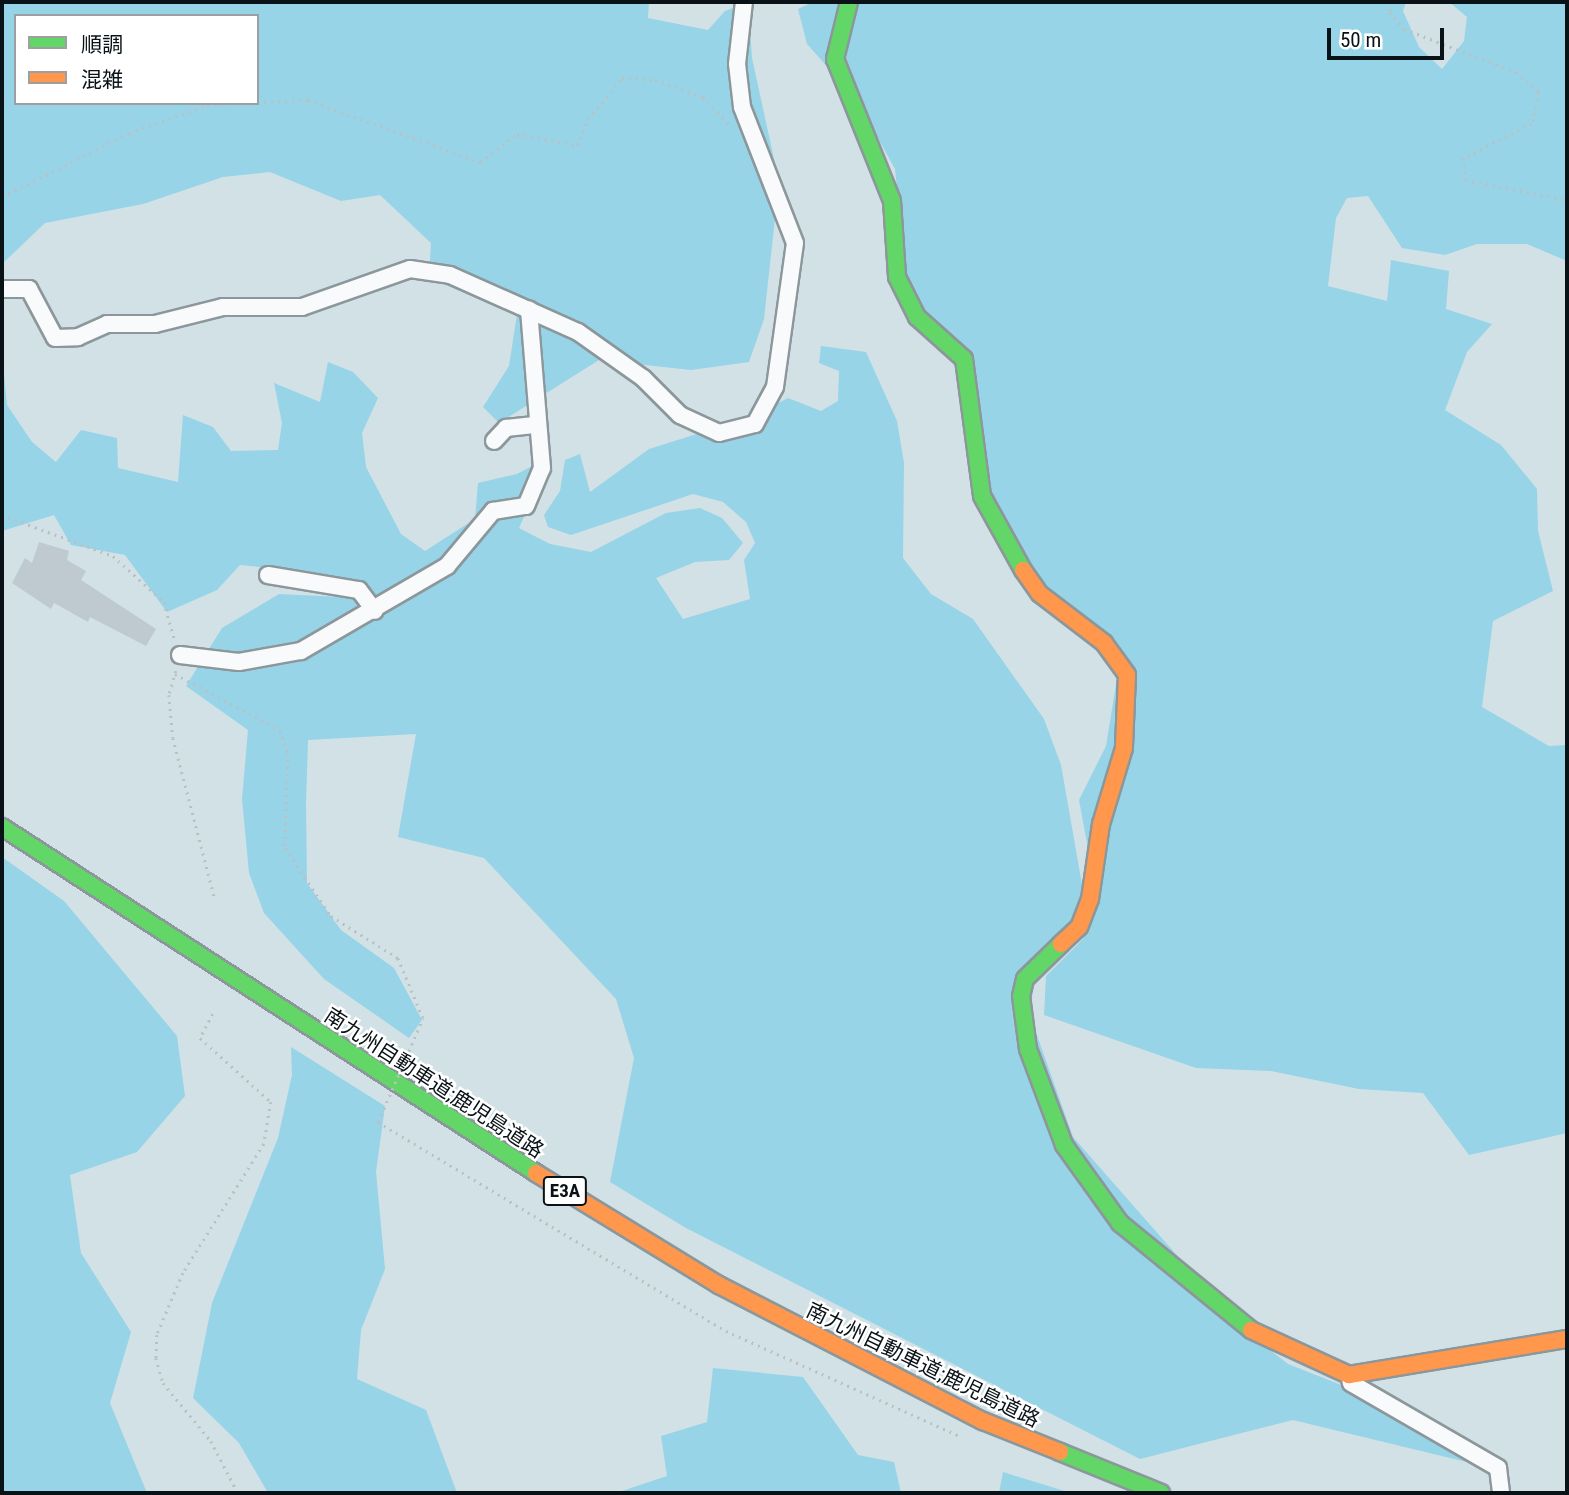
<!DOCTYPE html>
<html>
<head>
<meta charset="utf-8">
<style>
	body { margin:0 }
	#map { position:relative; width:1569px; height:1495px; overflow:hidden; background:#d1e1e6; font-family:"Roboto Condensed","Noto Sans JP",sans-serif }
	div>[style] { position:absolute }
	.green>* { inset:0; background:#97d4e7 }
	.building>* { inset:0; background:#becacf }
	.path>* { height:2.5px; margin-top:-1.25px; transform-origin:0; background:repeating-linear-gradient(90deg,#bbc0c2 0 2px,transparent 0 7px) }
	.roads { filter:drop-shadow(2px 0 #8c979b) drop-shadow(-2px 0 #8c979b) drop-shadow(0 2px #8c979b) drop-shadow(0 -2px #8c979b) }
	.street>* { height:16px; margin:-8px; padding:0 8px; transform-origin:8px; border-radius:8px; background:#f8fafb }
	.fast>* { height:16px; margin:-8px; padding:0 8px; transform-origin:8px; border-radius:8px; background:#63d668 }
	.slow>* { height:16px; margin:-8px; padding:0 8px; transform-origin:8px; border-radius:8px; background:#ff974d }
	.path-bridge>* { height:2.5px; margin-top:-1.25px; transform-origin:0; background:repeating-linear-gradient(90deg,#bbc0c2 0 2px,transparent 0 7px) }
	span { translate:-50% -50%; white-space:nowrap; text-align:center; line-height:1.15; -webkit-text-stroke:5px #fff; paint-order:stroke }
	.shield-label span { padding:2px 5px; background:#fff; border:2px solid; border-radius:5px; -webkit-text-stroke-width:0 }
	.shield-label { font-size:19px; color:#091216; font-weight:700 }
	.street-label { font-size:21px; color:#091216 }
	.frame { position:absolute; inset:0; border:4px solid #091216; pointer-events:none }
	.legend { position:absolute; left:14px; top:14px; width:245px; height:91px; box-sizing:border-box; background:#fff; border:2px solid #9da0a2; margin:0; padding:9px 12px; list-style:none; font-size:21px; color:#091216 }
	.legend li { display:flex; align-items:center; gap:14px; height:35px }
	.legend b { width:35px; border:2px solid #9da0a2 }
	.scale { position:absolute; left:1327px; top:28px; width:117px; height:32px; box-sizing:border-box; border:4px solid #091216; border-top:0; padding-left:9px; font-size:21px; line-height:24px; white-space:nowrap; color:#091216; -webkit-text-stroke:5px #fff; paint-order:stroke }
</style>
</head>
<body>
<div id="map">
	<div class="green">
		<div style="clip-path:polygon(evenodd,2px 2px,649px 2px,648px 18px,708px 30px,725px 11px,748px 2px,752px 58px,779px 182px,764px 319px,749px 362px,691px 370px,599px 360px,499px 423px,483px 407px,509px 366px,517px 314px,429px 278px,431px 243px,380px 195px,341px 201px,270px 172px,223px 177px,143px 204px,45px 223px,2px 264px,2px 2px,16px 16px,257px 16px,257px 103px,16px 103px,16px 16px)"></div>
		<div style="clip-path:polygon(813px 2px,1406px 2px,1403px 11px,1419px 47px,1442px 69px,1464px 41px,1467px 17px,1449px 2px,1567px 2px,1567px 261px,1527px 244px,1477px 244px,1445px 255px,1402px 248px,1368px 196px,1347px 198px,1336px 218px,1328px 286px,1387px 301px,1391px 260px,1449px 271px,1446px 309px,1492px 324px,1467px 352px,1445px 410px,1501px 445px,1537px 489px,1538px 531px,1553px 591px,1493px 621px,1482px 707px,1549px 746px,1567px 745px,1567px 1133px,1469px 1155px,1423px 1093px,1359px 1089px,1271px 1071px,1196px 1068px,1044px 1015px,1046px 976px,1083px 939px,1097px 897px,1079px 800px,1106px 746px,1119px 666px,1055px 604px,999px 532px,972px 405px,951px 358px,912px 327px,895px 169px,857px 100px,807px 44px,798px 9px)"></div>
		<div style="clip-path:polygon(821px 346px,866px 352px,897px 421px,904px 463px,903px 558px,931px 594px,973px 619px,1044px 719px,1061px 765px,1084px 896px,1072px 932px,1037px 968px,1032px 997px,1033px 1024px,1073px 1137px,1239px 1326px,1288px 1364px,1387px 1403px,1483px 1466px,1293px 1420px,1140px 1459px,686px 1228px,610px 1182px,634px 1058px,616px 999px,484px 858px,398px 837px,416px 734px,308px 740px,306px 804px,307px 883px,341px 930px,394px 968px,422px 1020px,409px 1038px,324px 979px,264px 913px,249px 873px,242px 799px,248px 730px,186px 686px,222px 628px,279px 594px,362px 598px,290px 570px,240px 565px,217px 590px,167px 612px,125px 555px,71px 545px,54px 515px,2px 531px,2px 353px,7px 405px,32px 442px,56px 462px,81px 430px,117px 438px,118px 468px,178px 482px,183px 415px,213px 427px,231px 451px,278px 450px,282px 423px,274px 383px,320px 402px,328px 362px,353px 372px,378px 398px,362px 433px,366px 467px,401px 534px,425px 551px,475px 519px,478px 483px,517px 474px,551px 456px,519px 528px,550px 544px,591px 552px,666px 513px,700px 508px,722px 518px,743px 543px,729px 560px,695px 562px,656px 578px,683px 619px,750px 599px,744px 560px,755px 543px,746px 522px,723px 502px,693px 494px,571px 535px,548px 527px,544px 515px,560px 491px,565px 460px,580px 454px,590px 492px,649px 449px,751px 417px,788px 398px,821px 411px,838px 401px,839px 371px,819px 363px)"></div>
		<div style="clip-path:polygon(2px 857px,64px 901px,177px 1036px,185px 1096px,137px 1152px,70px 1175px,81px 1253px,131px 1332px,110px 1403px,147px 1493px,2px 1493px)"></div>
		<div style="clip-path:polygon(291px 1047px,385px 1106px,376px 1172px,385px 1269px,361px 1330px,357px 1379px,426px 1410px,457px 1493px,268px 1493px,239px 1443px,193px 1398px,212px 1303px,278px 1138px,292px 1075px)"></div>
		<div style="clip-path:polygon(713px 1368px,803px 1377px,858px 1455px,894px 1462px,901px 1493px,616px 1493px,667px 1476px,661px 1436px,707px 1422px)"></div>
		<div style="clip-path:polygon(1003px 1472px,1071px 1493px,999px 1493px)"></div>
	</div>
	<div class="building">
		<div style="clip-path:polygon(39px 542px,69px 551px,67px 560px,86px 571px,81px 580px,156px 629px,146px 646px,90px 617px,88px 622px,54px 603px,51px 609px,12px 583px,25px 558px,32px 563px)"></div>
	</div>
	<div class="path">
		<div style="left:1391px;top:2px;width:10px;rotate:96deg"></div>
		<div style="left:1390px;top:12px;width:22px;rotate:51deg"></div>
		<div style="left:1404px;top:29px;width:120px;rotate:21deg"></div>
		<div style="left:1516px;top:72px;width:30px;rotate:41deg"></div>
		<div style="left:1539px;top:92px;width:33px;rotate:102deg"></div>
		<div style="left:1532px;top:124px;width:76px;rotate:153.4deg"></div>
		<div style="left:1464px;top:158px;width:22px;rotate:87deg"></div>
		<div style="left:1465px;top:180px;width:104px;rotate:11.1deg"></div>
		<div style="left:257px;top:102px;width:51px;rotate:-2.2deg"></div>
		<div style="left:308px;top:100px;width:183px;rotate:19.8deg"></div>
		<div style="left:480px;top:162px;width:46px;rotate:-37.1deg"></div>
		<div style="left:517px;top:134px;width:61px;rotate:10.4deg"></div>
		<div style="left:577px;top:145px;width:28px;rotate:-67deg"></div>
		<div style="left:588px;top:119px;width:53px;rotate:-50.3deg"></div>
		<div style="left:622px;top:78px;width:33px;rotate:3deg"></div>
		<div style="left:655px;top:80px;width:51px;rotate:19.5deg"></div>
		<div style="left:703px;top:97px;width:42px;rotate:46deg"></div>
		<div style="left:2px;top:197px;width:142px;rotate:-26.7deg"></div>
		<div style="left:129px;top:133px;width:83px;rotate:-19.7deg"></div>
		<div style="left:207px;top:105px;width:32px;rotate:-4deg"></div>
		<div style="left:2px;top:515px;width:118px;rotate:20.3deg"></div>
		<div style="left:113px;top:556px;width:69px;rotate:42deg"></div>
		<div style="left:164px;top:602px;width:41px;rotate:74.2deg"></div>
		<div style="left:176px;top:671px;width:25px;rotate:106deg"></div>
		<div style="left:169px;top:695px;width:43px;rotate:84.7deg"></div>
		<div style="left:173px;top:738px;width:166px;rotate:75.4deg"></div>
		<div style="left:175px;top:674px;width:119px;rotate:28.1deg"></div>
		<div style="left:280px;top:730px;width:24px;rotate:71deg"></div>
		<div style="left:288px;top:753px;width:95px;rotate:91.8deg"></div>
		<div style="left:285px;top:848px;width:82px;rotate:55.9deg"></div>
		<div style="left:331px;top:916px;width:79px;rotate:32.1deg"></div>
		<div style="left:398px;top:958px;width:65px;rotate:67.4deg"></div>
		<div style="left:213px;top:1014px;width:27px;rotate:118deg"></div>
		<div style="left:200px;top:1038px;width:96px;rotate:42deg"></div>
		<div style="left:271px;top:1102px;width:43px;rotate:99.5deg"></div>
		<div style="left:264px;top:1144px;width:152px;rotate:122.1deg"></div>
		<div style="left:183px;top:1273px;width:67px;rotate:112.8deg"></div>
		<div style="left:157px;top:1335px;width:23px;rotate:92deg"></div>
		<div style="left:156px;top:1358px;width:26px;rotate:74deg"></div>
		<div style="left:163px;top:1383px;width:75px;rotate:50.4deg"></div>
		<div style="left:211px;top:1441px;width:59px;rotate:62.6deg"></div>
		<div style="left:378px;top:1122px;width:406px;rotate:31deg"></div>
		<div style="left:726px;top:1331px;width:256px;rotate:24.2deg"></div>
	</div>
	<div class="roads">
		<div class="street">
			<div style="left:2px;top:289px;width:27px"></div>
			<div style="left:29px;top:289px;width:55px;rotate:62deg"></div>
			<div style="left:55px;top:338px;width:23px;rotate:-2deg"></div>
			<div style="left:78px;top:337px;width:32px;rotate:-24deg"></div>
			<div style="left:107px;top:324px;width:48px"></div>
			<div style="left:155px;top:324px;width:70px;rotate:-14deg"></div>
			<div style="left:223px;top:307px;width:79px"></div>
			<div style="left:302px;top:307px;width:114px;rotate:-19.4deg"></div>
			<div style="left:410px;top:269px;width:40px;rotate:8.5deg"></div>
			<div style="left:450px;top:275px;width:140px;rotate:24deg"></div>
			<div style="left:578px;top:332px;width:80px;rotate:35.3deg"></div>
			<div style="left:643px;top:378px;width:52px;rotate:45deg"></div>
			<div style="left:680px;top:415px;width:43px;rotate:24.8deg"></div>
			<div style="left:719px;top:433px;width:37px;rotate:-14deg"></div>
			<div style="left:755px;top:424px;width:42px;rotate:-61.6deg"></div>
			<div style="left:775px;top:387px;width:145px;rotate:-82.1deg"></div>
			<div style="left:795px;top:243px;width:146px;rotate:-111.3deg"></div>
			<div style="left:742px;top:107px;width:43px;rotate:-96.6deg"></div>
			<div style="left:737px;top:64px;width:62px;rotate:-83.6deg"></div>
			<div style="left:494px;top:441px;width:18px;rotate:-47deg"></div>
			<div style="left:506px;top:428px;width:31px;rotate:-6deg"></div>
			<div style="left:268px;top:575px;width:92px;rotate:9.4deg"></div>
			<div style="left:359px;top:590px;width:26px;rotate:53deg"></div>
			<div style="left:180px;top:655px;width:59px;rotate:6.8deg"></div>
			<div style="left:239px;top:662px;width:63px;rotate:-10.1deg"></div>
			<div style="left:301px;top:651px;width:169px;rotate:-30.2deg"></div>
			<div style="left:447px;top:566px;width:72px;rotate:-50.1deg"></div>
			<div style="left:493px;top:511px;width:33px;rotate:-9deg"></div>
			<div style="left:526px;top:506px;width:41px;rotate:-67.2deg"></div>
			<div style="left:542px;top:468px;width:159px;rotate:-94.7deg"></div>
			<div style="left:1349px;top:1375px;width:8px;rotate:76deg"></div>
			<div style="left:1351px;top:1383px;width:170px;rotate:30deg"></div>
			<div style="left:1498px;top:1468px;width:25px;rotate:83deg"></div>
		</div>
		<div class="fast">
			<div style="left:849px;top:2px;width:59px;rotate:103.8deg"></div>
			<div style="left:835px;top:59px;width:153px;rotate:68.1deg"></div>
			<div style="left:892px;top:201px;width:76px;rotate:86.2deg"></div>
			<div style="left:897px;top:277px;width:45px;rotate:63.4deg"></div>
			<div style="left:917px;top:317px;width:63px;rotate:41.8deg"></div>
			<div style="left:964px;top:359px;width:138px;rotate:82.5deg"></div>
			<div style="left:982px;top:496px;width:85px;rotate:61deg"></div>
			<div style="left:2px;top:827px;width:636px;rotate:32.94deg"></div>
			<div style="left:1061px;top:944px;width:50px;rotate:135.8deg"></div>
			<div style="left:1025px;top:979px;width:17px;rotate:103deg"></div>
			<div style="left:1021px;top:996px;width:53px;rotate:82.5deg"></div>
			<div style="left:1028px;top:1049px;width:103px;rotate:69.4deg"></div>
			<div style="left:1064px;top:1145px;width:96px;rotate:54.3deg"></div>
			<div style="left:1120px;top:1223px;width:169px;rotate:39.2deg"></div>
			<div style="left:1060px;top:1452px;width:109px;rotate:22.1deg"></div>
		</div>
		<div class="slow">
			<div style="left:1023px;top:570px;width:29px;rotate:55deg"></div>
			<div style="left:1040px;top:594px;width:81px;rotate:37.4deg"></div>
			<div style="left:1104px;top:643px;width:39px;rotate:54deg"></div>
			<div style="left:1127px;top:675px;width:73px;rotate:92.4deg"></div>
			<div style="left:1124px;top:748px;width:79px;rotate:106.8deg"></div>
			<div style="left:1101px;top:824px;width:76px;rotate:98.3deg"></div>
			<div style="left:1090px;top:899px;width:30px;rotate:111deg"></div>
			<div style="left:1079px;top:927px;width:25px;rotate:137deg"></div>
			<div style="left:536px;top:1173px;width:215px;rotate:31.5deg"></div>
			<div style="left:719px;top:1285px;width:297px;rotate:27.3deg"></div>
			<div style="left:983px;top:1421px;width:83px;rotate:21.9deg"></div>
			<div style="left:1251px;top:1330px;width:108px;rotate:24.7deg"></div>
			<div style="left:1349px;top:1375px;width:221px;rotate:-9.4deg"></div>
		</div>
	</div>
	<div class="path-bridge">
		<div style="left:378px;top:1122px;width:113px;rotate:-66.6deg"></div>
	</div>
	<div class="shield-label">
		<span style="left:565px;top:1191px">E3A</span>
	</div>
	<div class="street-label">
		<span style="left:434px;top:1083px;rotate:33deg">南九州自動車道;鹿児島道路</span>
		<span style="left:923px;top:1365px;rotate:26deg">南九州自動車道;鹿児島道路</span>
	</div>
	<div class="frame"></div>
	<ul class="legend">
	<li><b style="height:9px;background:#63d668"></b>順調</li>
	<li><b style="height:9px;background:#ff974d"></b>混雑</li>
	</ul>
	<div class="scale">50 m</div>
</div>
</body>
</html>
